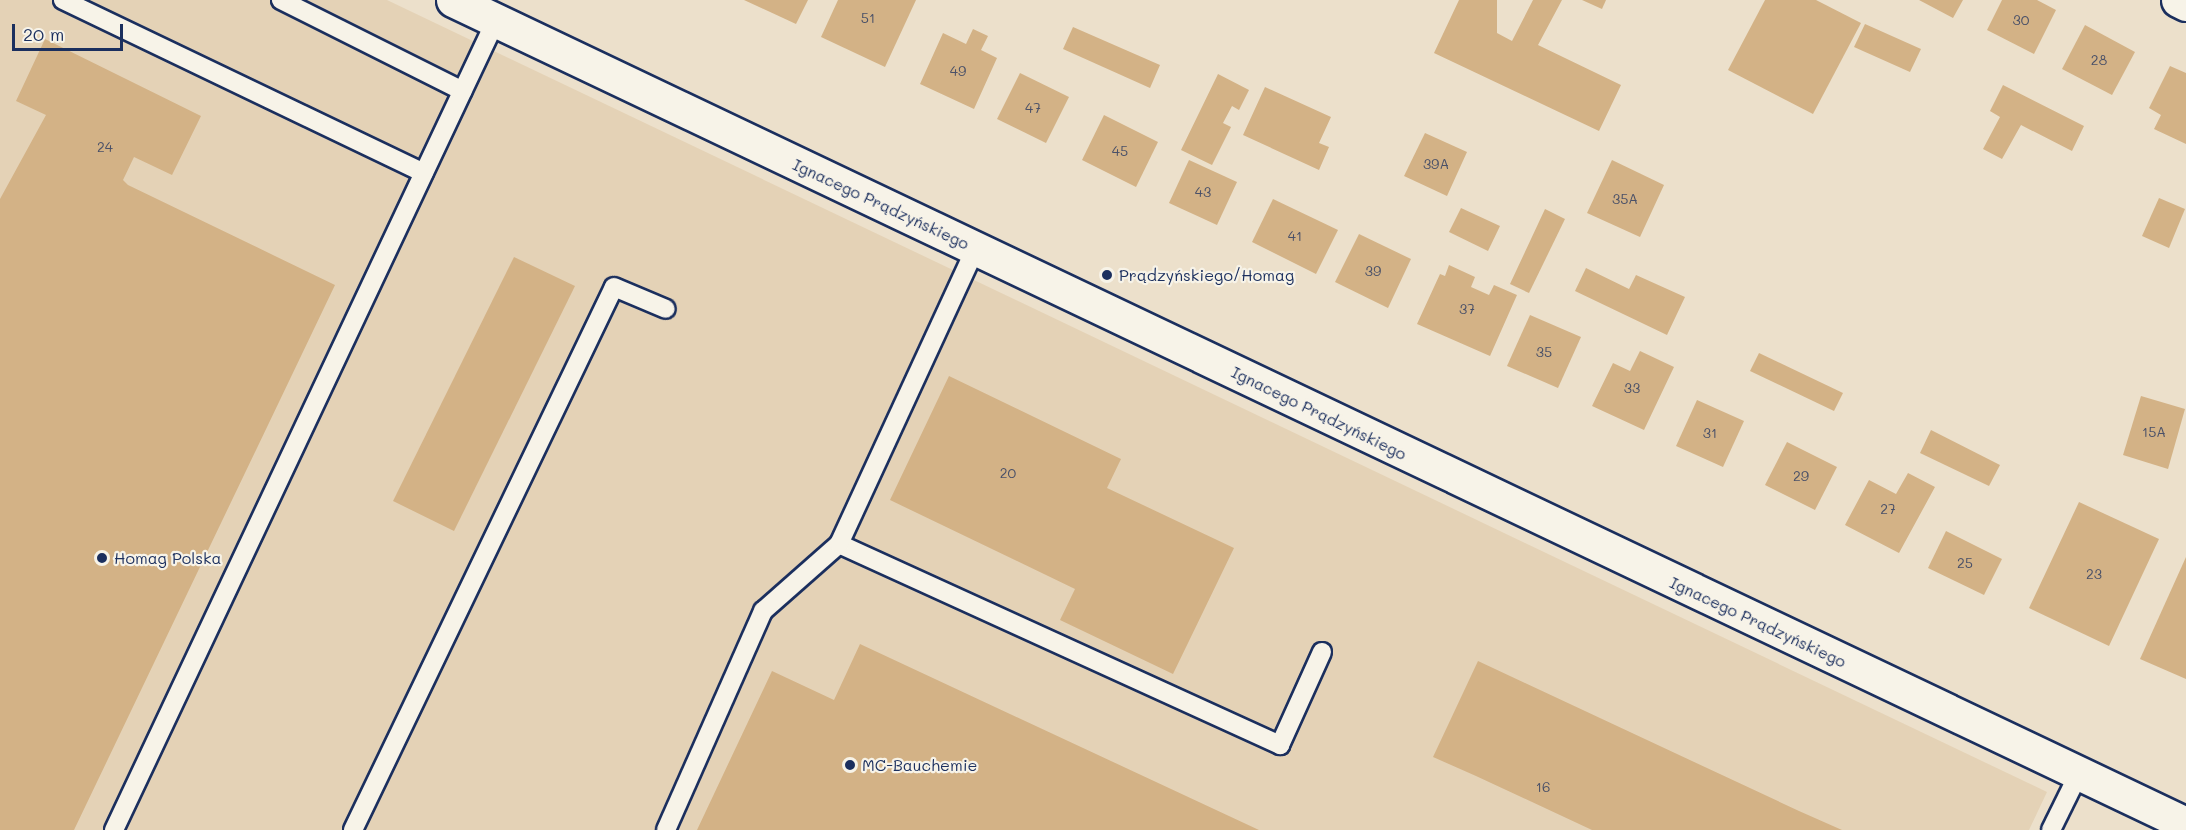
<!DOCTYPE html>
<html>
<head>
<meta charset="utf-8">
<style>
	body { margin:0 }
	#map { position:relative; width:2186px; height:830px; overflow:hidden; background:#ece0cb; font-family:Mali,sans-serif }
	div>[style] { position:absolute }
	.built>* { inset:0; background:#e4d2b6 }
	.building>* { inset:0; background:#d3b286 }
	.roads { filter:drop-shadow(2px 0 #1b2f5e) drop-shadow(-2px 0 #1b2f5e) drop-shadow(0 2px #1b2f5e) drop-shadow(0 -2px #1b2f5e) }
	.lane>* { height:18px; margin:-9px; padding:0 9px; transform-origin:9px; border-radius:9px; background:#f7f3e8 }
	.street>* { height:33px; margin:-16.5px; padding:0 16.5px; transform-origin:16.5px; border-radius:16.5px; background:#f7f3e8 }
	.secondary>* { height:33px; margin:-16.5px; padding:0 16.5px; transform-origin:16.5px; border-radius:16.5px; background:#f7f3e8 }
	.dots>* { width:16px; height:16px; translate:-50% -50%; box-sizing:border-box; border:3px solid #f7f3e8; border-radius:50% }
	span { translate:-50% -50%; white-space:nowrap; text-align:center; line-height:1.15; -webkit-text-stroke:4.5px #f7f3e8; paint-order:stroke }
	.number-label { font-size:14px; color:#495068 }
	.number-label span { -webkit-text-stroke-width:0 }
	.street-label { font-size:16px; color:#1b2f5e }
	.poi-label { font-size:16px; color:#1b2f5e }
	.left { translate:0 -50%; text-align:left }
	.scale { position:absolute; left:12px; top:24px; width:111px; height:27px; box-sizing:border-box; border:3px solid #1b2f5e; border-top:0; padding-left:8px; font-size:18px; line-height:21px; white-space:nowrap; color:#1b2f5e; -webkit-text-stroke:4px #f7f3e8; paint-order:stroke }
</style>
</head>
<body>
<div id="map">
	<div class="built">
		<div style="clip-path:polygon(0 0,387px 0,2047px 792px,2029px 830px,0 830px)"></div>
	</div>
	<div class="building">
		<div style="clip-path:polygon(744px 0,808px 0,796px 24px)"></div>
		<div style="clip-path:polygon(838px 0,916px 0,885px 67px,821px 37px)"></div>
		<div style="clip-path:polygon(1459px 0,1497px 0,1497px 33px,1512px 41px,1533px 0,1562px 0,1538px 45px,1621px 85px,1599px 131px,1434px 53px)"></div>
		<div style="clip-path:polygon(1582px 0,1606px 0,1602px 9px)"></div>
		<div style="clip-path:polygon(1765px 0,1816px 0,1861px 23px,1813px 114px,1728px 70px)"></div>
		<div style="clip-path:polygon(1919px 0,1963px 0,1953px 18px)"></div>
		<div style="clip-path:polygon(2002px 0,2037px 0,2056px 10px,2034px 54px,1987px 30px)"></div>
		<div style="clip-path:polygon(1865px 24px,1921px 49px,1910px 72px,1854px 47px)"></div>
		<div style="clip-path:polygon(2085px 25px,2135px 52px,2112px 95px,2062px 69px)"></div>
		<div style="clip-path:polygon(1073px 27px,1160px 65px,1150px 88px,1063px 49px)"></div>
		<div style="clip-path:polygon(973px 29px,988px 36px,981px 50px,997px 58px,974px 109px,920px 84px,943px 33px,966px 44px)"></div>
		<div style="clip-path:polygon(45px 39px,201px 116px,172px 175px,134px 157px,123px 180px,128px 185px,335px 285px,74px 830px,0 830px,0 199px,46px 115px,16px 101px)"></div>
		<div style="clip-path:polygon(2170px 66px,2186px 73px,2186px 144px,2154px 129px,2161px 115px,2149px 108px)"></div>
		<div style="clip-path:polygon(1020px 73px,1069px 97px,1046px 143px,997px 119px)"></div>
		<div style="clip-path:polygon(1218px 74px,1249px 90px,1239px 110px,1232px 106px,1223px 123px,1231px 127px,1212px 165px,1181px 150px)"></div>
		<div style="clip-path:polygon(2003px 85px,2084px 126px,2072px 151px,2021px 125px,2002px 159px,1983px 149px,2000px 117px,1990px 111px)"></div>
		<div style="clip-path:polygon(1265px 87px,1331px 117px,1319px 143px,1329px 147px,1319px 170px,1243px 135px)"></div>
		<div style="clip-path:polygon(1104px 115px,1158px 142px,1136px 187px,1082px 160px)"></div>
		<div style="clip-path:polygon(1425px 133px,1467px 152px,1447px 196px,1404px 176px)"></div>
		<div style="clip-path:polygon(1189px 160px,1237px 182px,1217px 225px,1169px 203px)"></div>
		<div style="clip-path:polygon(1612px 160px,1664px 185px,1640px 237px,1587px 213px)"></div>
		<div style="clip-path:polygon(2159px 198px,2185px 209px,2169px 248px,2142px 236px)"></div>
		<div style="clip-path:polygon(1273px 199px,1338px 230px,1316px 274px,1252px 242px)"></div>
		<div style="clip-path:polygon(1461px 208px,1500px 226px,1488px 251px,1449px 232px)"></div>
		<div style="clip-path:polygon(1545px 209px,1565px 219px,1529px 293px,1510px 284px)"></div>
		<div style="clip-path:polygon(1359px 234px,1411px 259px,1388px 308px,1335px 282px)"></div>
		<div style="clip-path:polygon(514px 257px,575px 286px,454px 531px,393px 501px)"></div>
		<div style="clip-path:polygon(1449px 265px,1475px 277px,1471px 287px,1489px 295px,1494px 285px,1517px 295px,1490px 356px,1417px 324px,1440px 274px,1445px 276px)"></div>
		<div style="clip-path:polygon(1586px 268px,1629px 289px,1636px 275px,1685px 297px,1667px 335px,1575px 291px)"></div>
		<div style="clip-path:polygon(1530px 315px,1581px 337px,1558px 388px,1507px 366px)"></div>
		<div style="clip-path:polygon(1640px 351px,1674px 367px,1644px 430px,1592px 406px,1613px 363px,1630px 371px)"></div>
		<div style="clip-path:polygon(1759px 353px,1843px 393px,1834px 411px,1750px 371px)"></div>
		<div style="clip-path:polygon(949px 376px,1121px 459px,1107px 488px,1234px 548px,1173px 674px,1060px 620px,1075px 589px,890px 500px)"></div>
		<div style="clip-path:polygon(2141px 396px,2185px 409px,2168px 469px,2123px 455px)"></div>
		<div style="clip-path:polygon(1697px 400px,1744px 421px,1723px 467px,1676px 446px)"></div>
		<div style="clip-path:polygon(1931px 430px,2000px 465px,1989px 486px,1920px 453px)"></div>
		<div style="clip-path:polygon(1787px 442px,1837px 467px,1815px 510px,1765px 485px)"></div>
		<div style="clip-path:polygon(1908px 473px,1935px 487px,1899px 553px,1845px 525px,1869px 480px,1896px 494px)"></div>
		<div style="clip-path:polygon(2079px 502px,2159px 539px,2109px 646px,2029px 608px)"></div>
		<div style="clip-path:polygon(1946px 531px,2002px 559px,1984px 595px,1928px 568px)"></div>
		<div style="clip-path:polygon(2186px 557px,2186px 679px,2140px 659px)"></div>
		<div style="clip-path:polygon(860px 644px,1259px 830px,697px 830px,772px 671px,834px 700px)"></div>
		<div style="clip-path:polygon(1478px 661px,1799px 811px,1842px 830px,1592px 830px,1476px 776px,1433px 757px)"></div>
	</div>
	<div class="roads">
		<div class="lane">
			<div style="left:63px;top:0;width:400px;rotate:25.6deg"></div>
			<div style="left:281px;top:0;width:203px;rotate:26.6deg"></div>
			<div style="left:839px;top:544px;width:485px;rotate:24.5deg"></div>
			<div style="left:1280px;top:745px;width:102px;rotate:-65.7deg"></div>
			<div style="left:114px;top:830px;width:896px;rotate:-64.75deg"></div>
			<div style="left:353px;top:830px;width:602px;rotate:-64.33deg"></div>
			<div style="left:614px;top:287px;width:56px;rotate:22.9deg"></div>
			<div style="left:666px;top:830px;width:240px;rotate:-66.1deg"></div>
			<div style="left:763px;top:611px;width:101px;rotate:-41.4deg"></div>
			<div style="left:839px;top:544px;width:325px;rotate:-65.2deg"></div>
			<div style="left:2051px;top:830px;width:64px;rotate:-63.8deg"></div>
		</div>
		<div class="street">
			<div style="left:2178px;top:0;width:9px;rotate:27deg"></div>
		</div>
		<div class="secondary">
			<div style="left:453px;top:0;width:1919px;rotate:25.43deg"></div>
		</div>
	</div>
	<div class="dots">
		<div style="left:1107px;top:275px;background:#1b2f5e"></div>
		<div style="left:102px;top:558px;background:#1b2f5e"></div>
		<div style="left:850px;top:765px;background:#1b2f5e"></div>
	</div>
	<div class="number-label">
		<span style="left:868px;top:18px">51</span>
		<span style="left:2021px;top:20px">30</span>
		<span style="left:2099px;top:60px">28</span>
		<span style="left:958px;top:71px">49</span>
		<span style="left:1033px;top:108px">47</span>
		<span style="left:105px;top:147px">24</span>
		<span style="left:1120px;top:151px">45</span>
		<span style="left:1436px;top:164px">39A</span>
		<span style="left:1203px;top:192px">43</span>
		<span style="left:1625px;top:199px">35A</span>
		<span style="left:1295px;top:236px">41</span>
		<span style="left:1373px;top:271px">39</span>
		<span style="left:1467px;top:309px">37</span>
		<span style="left:1544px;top:352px">35</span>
		<span style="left:1632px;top:388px">33</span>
		<span style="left:2154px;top:432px">15A</span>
		<span style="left:1710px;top:433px">31</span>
		<span style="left:1008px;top:473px">20</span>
		<span style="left:1801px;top:476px">29</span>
		<span style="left:1888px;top:509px">27</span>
		<span style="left:1965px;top:563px">25</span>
		<span style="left:2094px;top:574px">23</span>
		<span style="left:1543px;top:787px">16</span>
	</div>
	<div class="street-label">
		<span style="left:881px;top:204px;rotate:25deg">Ignacego Prądzyńskiego</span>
		<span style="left:1319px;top:413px;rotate:26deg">Ignacego Prądzyńskiego</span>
		<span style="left:1758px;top:622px;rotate:25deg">Ignacego Prądzyńskiego</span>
	</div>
	<div class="poi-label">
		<span class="left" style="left:1119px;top:275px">Prądzyńskiego/Homag</span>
		<span class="left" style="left:114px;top:558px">Homag Polska</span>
		<span class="left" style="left:862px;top:765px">MC-Bauchemie</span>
	</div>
	<div class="scale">20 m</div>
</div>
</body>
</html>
